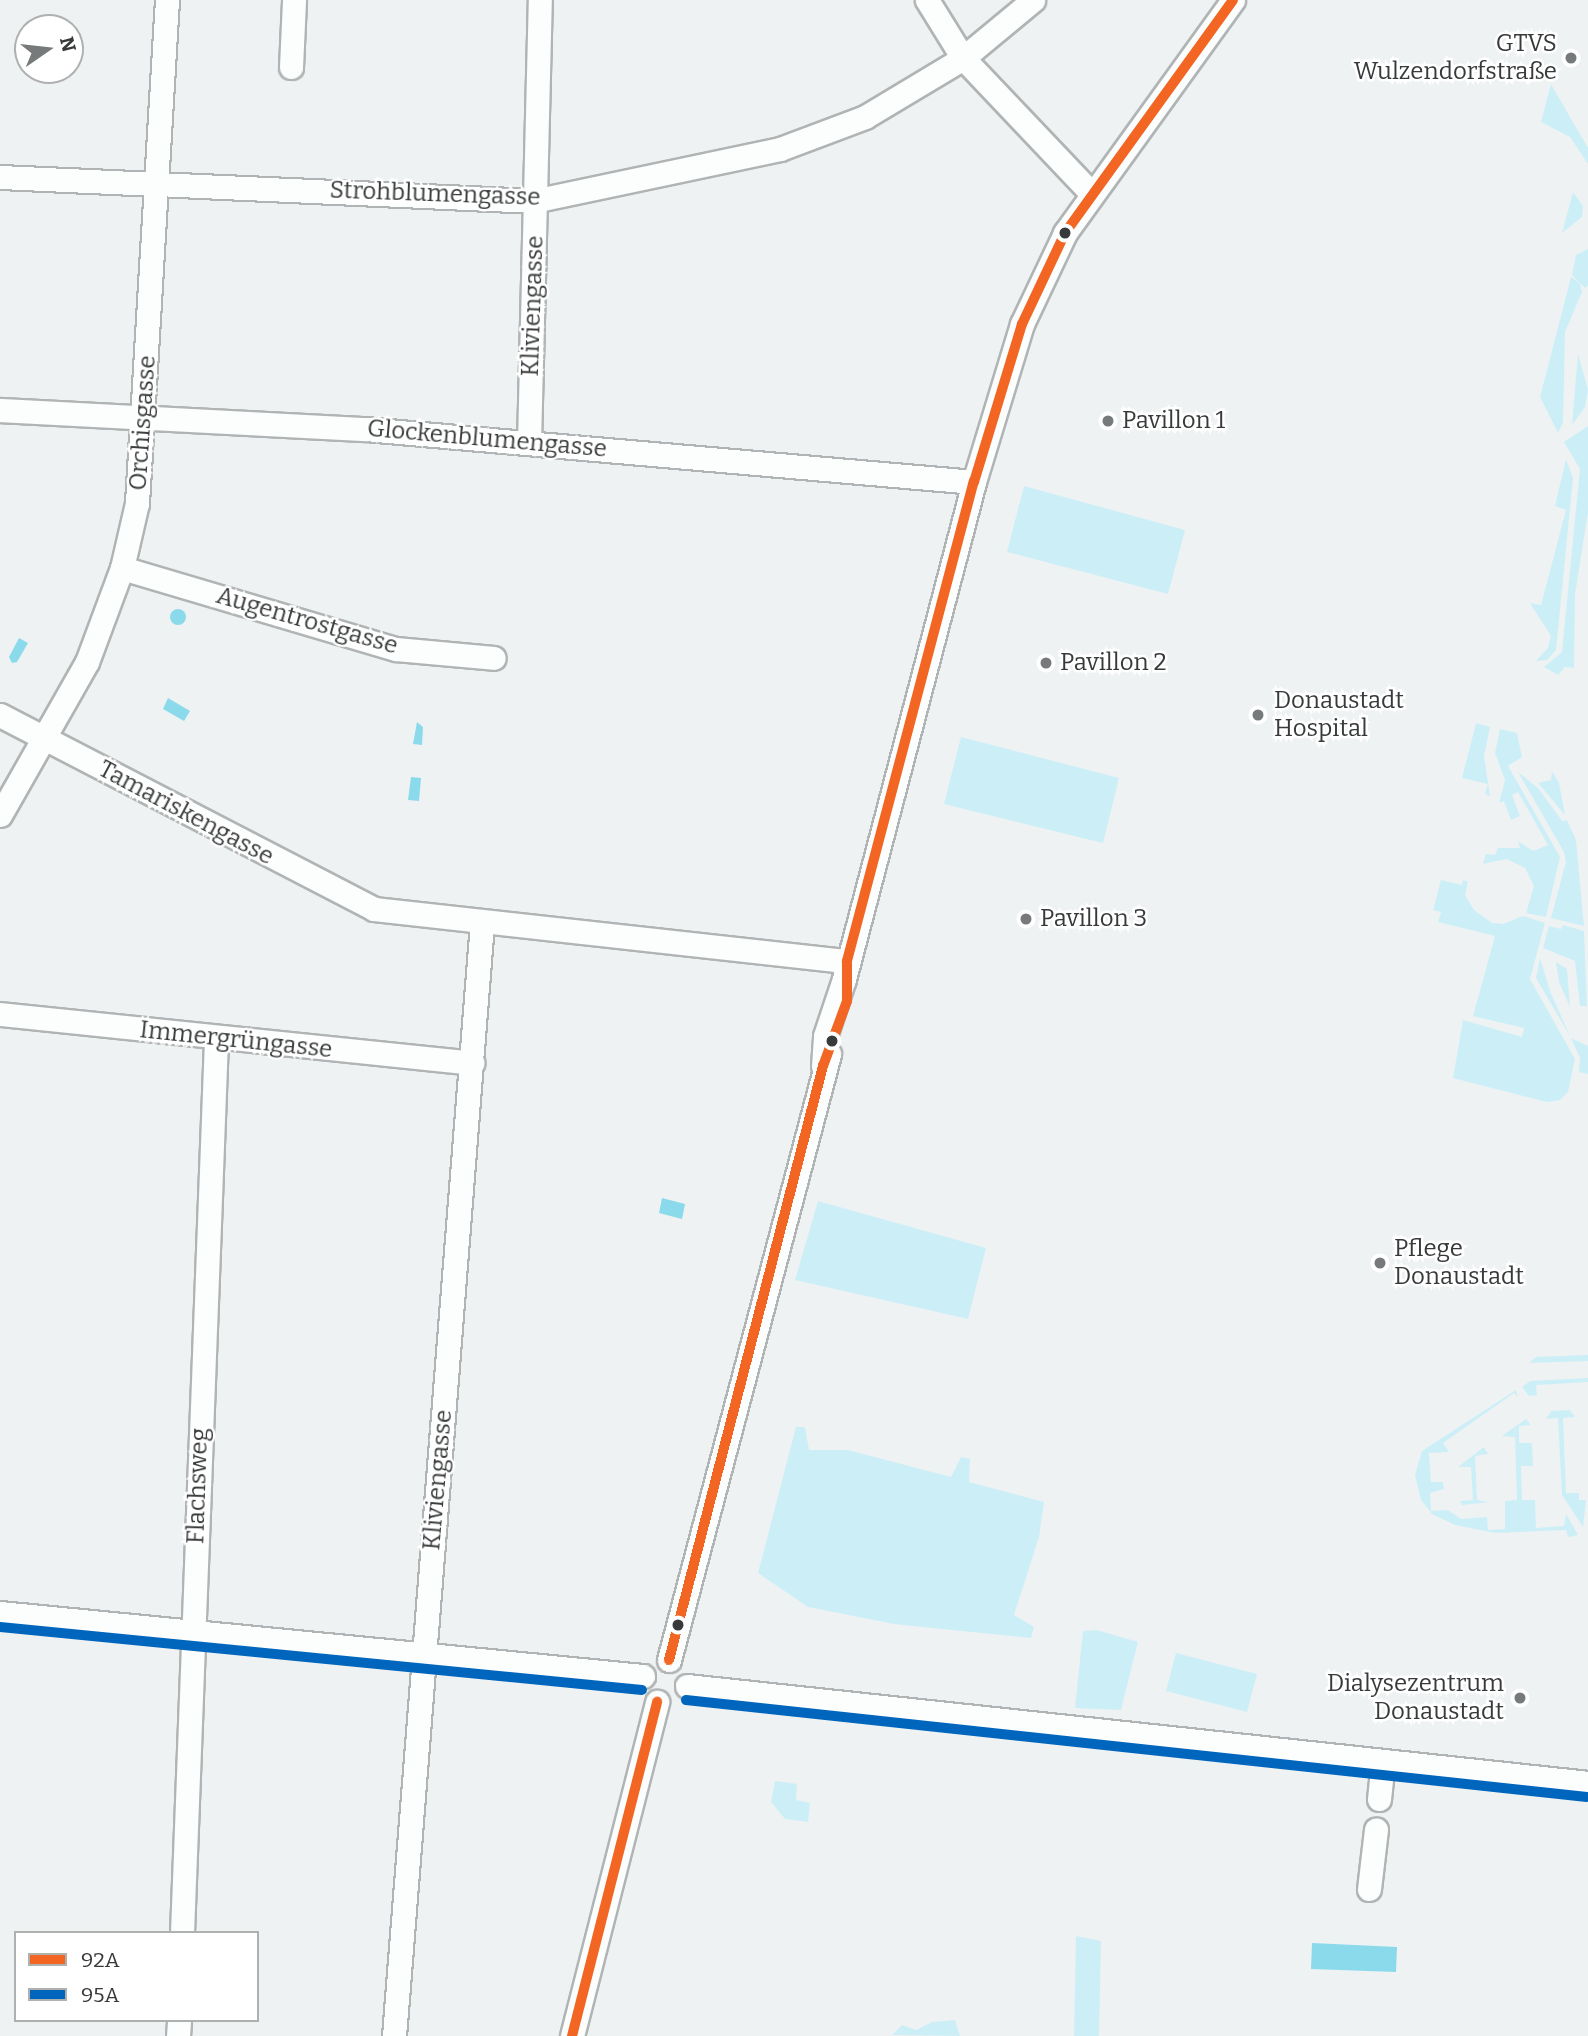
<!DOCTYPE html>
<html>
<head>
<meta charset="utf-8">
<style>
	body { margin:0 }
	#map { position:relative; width:1588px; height:2036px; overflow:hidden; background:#eef2f3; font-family:Bitter,serif }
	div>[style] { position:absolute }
	.green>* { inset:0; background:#cceff7 }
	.water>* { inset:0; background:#8bdaeb }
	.round { border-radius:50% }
	.roads { filter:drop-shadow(2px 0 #b1b4b4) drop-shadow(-2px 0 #b1b4b4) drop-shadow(0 2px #b1b4b4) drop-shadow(0 -2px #b1b4b4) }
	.minor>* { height:23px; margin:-11.5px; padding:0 11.5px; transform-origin:11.5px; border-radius:11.5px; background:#fcfdfd }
	.bus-1>* { height:10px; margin:-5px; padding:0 5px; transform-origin:5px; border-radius:5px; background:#f26522 }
	.bus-2>* { height:10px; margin:-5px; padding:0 5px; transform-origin:5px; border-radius:5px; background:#0065bd }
	.dots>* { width:19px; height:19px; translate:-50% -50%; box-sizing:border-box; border:4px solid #fff; border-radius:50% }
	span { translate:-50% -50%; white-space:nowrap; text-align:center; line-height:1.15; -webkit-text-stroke:5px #fff; paint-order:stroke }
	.poi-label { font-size:24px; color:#37393a }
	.right { translate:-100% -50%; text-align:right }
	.left { translate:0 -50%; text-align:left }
	.street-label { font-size:24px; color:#37393a }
	.legend { position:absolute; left:14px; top:1931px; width:245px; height:91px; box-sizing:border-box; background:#fff; border:2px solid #afb0b0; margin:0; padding:9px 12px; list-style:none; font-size:21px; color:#37393a }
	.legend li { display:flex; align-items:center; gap:14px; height:35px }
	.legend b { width:35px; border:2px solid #afb0b0 }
	.north { position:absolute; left:14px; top:14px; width:70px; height:70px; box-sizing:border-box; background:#fff; border:2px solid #afb0b0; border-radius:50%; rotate:76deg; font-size:19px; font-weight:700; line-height:28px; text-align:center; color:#37393a }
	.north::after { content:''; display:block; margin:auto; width:24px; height:32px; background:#777a7b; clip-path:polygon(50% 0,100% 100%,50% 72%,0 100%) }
</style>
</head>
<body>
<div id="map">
	<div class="green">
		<div style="clip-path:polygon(1551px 84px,1588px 148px,1588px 164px,1570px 137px,1541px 122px)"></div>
		<div style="clip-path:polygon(1573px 192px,1583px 206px,1582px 217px,1562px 233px)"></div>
		<div style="clip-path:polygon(1588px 249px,1588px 285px,1585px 288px,1572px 275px,1576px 255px)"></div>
		<div style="clip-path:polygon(1571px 277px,1580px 283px,1582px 292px,1565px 332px,1563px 423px,1558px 433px,1540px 397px)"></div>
		<div style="clip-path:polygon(1578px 354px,1588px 390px,1585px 407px,1572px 425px)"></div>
		<div style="clip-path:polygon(1588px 426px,1588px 512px,1575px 595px,1574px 668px,1565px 667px,1558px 675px,1544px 667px,1562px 652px,1580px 469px,1564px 442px)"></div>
		<div style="clip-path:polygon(1566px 459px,1573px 478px,1556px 650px,1547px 660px,1536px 661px,1548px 648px,1551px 636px,1530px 603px,1541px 605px,1566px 510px,1555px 506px)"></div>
		<div style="clip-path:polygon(1024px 486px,1185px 530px,1168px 594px,1007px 552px)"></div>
		<div style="clip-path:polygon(1476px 723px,1490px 727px,1484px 756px,1490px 796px,1485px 794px,1488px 784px,1462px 778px)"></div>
		<div style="clip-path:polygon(1500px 729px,1517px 733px,1522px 757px,1508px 766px,1560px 857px,1546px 917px,1526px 913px,1534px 886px,1525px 868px,1507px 859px,1483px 864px,1486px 854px,1495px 855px,1498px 848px,1520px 848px,1518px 841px,1533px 851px,1548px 845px,1518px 792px,1512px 795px,1520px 816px,1511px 820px,1504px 801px,1499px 803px,1505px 780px,1495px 753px)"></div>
		<div style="clip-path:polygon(961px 737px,1119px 778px,1103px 843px,944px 804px)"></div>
		<div style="clip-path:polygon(1552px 771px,1559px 783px,1565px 815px,1538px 783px,1551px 780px)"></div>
		<div style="clip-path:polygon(1518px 772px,1539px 789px,1562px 821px,1567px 820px,1576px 840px,1584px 926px,1551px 918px,1566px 862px,1564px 852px)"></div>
		<div style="clip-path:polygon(1441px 880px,1462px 885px,1463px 880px,1468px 882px,1465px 895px,1474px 910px,1492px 923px,1503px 924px,1523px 916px,1545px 923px,1530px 979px,1575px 1059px,1568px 1092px,1560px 1100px,1547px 1102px,1453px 1078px,1463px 1020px,1522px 1037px,1524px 1028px,1473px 1016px,1495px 936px,1438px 922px,1441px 912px,1433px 910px)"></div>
		<div style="clip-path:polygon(1563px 925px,1584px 931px,1587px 1006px,1580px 1006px,1575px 961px,1543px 948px,1549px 926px,1561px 929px)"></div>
		<div style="clip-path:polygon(1540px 958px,1550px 991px,1570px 1036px,1536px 978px)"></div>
		<div style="clip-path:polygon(1556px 962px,1567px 969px,1570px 1007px,1559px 982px)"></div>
		<div style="clip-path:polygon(1571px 1038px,1588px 1046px,1588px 1074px,1579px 1072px,1580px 1058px)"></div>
		<div style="clip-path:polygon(818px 1201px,986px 1248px,968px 1319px,795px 1280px)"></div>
		<div style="clip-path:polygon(1588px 1355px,1588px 1361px,1529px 1363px,1536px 1357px)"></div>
		<div style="clip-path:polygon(1588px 1378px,1588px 1382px,1536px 1385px,1537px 1395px,1529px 1396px,1522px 1387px,1530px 1381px)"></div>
		<div style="clip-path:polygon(1516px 1390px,1518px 1397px,1514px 1393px,1443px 1443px,1449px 1452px,1429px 1453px,1431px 1482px,1443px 1482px,1444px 1489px,1430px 1493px,1431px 1511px,1448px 1510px,1461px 1519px,1487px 1517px,1488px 1530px,1505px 1529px,1505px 1501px,1517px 1500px,1515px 1437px,1502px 1436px,1526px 1419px,1531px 1425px,1519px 1426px,1519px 1443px,1532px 1443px,1533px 1466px,1521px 1466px,1522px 1500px,1535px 1500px,1536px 1528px,1564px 1526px,1566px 1514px,1578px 1535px,1568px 1537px,1566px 1530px,1495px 1533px,1455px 1525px,1432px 1514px,1421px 1500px,1415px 1475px,1422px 1451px)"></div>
		<div style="clip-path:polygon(1570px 1410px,1575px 1417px,1563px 1418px,1566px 1493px,1579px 1493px,1579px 1500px,1586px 1500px,1583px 1527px,1562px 1495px,1558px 1418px,1546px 1419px,1551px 1411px)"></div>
		<div style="clip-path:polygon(796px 1427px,805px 1427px,809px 1450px,848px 1450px,951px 1477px,961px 1457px,970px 1459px,969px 1482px,1044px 1502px,1039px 1537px,1014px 1615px,1034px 1627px,1031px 1638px,894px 1624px,808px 1607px,758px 1573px)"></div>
		<div style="clip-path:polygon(1484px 1447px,1488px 1454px,1475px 1456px,1477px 1500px,1489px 1502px,1462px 1505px,1460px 1501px,1473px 1500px,1471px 1467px,1458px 1467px)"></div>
		<div style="clip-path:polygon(1097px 1630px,1138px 1642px,1121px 1710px,1075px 1708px,1083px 1631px)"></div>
		<div style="clip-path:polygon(1176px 1653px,1257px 1674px,1247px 1712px,1166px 1691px)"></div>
		<div style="clip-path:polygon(775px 1781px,797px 1784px,796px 1800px,810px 1803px,808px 1822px,785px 1819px,771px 1802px)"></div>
		<div style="clip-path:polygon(1076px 1936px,1101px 1941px,1099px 2036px,1074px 2036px)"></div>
		<div style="clip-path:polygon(955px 2020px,960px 2036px,892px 2035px,902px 2025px,916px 2030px,932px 2022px)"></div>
	</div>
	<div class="water">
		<div class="round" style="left:170px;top:609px;width:16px;height:16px"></div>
		<div style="clip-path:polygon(19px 638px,28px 643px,17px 662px,12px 663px,9px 657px)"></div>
		<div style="clip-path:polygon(168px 698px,190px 711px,184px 721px,163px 709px)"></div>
		<div style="clip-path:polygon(417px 722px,423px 727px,422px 745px,413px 744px)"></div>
		<div style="clip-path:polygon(411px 777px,421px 778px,419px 801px,408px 800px)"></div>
		<div style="clip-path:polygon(662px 1198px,685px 1204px,682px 1219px,659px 1213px)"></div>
		<div style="clip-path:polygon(1312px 1943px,1397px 1947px,1396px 1972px,1311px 1969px)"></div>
	</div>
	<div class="roads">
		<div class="minor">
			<div style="left:927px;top:0;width:68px;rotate:58.2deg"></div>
			<div style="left:963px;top:58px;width:186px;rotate:46.5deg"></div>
			<div style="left:291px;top:67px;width:67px;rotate:-87.4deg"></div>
			<div style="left:0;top:177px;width:535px;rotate:2.57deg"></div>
			<div style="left:534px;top:201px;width:251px;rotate:-11.9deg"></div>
			<div style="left:780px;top:149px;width:91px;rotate:-20.6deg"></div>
			<div style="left:865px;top:117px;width:114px;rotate:-31deg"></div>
			<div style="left:963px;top:58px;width:91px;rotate:-39.6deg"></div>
			<div style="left:0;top:410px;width:365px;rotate:3deg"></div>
			<div style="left:365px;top:429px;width:611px;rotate:4.97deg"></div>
			<div style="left:529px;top:443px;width:443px;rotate:-88.6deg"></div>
			<div style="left:122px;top:568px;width:286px;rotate:16.5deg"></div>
			<div style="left:396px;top:649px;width:98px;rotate:5.2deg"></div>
			<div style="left:0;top:715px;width:421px;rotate:27.4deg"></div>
			<div style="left:374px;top:909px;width:476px;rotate:6.3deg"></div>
			<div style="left:0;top:815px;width:176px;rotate:-60.4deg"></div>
			<div style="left:87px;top:662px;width:100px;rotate:-69.6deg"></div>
			<div style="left:122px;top:568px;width:67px;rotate:-77deg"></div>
			<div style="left:137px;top:503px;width:504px;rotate:-86.59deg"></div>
			<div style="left:0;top:1014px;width:475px;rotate:5.9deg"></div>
			<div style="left:823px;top:1066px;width:30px;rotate:-86deg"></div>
			<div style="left:825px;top:1036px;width:60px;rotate:-71.6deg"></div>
			<div style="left:844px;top:979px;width:514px;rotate:-75.34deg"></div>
			<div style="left:974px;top:482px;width:165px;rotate:-73.1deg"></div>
			<div style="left:1022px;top:324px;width:101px;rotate:-64.7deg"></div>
			<div style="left:1065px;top:233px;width:287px;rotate:-54.2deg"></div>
			<div style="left:0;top:1613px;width:646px;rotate:5.6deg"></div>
			<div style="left:669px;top:1660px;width:627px;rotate:-75.21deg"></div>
			<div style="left:687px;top:1686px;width:906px;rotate:6.14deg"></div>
			<div style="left:1379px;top:1799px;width:38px;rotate:-84deg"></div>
			<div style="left:1369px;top:1889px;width:60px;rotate:-83.3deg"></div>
			<div style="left:182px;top:1933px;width:896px;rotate:-87.82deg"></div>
			<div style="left:178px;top:2036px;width:16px;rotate:-86deg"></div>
			<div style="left:394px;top:2036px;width:1115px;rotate:-85.48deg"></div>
			<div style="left:572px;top:2036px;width:345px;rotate:-75.7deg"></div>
		</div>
	</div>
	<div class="bus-1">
		<div style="left:669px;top:1660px;width:614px;rotate:-75.47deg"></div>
		<div style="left:823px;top:1066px;width:69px;rotate:-69.7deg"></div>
		<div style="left:847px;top:1001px;width:40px;rotate:-90deg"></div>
		<div style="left:847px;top:961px;width:496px;rotate:-75.2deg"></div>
		<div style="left:974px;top:482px;width:165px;rotate:-73.1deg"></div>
		<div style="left:1022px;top:324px;width:101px;rotate:-64.7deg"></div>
		<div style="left:1065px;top:233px;width:287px;rotate:-54.2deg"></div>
		<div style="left:572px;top:2036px;width:345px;rotate:-75.7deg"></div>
	</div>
	<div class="bus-2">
		<div style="left:0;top:1627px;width:645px;rotate:5.6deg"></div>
		<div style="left:686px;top:1700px;width:906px;rotate:6.14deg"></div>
	</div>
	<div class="dots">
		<div style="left:1571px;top:58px;background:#777a7b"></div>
		<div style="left:1065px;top:233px;background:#37393a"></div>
		<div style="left:1108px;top:421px;background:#777a7b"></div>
		<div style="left:1046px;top:663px;background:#777a7b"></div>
		<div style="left:1258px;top:715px;background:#777a7b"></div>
		<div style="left:1026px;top:919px;background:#777a7b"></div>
		<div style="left:832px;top:1041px;background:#37393a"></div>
		<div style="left:1380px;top:1263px;background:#777a7b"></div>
		<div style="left:678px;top:1625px;background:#37393a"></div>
		<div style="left:1520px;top:1698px;background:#777a7b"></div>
	</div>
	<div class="poi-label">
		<span class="right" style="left:1557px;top:58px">GTVS<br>Wulzendorfstraße</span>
		<span class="left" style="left:1122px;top:421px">Pavillon 1</span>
		<span class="left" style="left:1060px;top:663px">Pavillon 2</span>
		<span class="left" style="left:1274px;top:715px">Donaustadt<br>Hospital</span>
		<span class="left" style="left:1040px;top:919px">Pavillon 3</span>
		<span class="left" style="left:1394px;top:1263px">Pflege<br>Donaustadt</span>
		<span class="right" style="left:1504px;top:1698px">Dialysezentrum<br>Donaustadt</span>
	</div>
	<div class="street-label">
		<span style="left:435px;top:194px;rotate:2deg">Strohblumengasse</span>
		<span style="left:533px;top:306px;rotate:-88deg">Kliviengasse</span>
		<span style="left:143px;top:423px;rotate:-86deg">Orchisgasse</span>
		<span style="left:487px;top:439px;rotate:5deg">Glockenblumengasse</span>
		<span style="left:307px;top:621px;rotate:16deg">Augentrostgasse</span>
		<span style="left:186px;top:813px;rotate:28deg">Tamariskengasse</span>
		<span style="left:236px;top:1040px;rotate:6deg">Immergrüngasse</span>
		<span style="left:438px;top:1480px;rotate:-85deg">Kliviengasse</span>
		<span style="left:198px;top:1486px;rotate:-88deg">Flachsweg</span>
	</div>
	<ul class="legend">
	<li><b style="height:9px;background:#f26522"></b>92A</li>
	<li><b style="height:9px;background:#0065bd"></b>95A</li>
	</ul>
	<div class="north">N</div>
</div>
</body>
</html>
